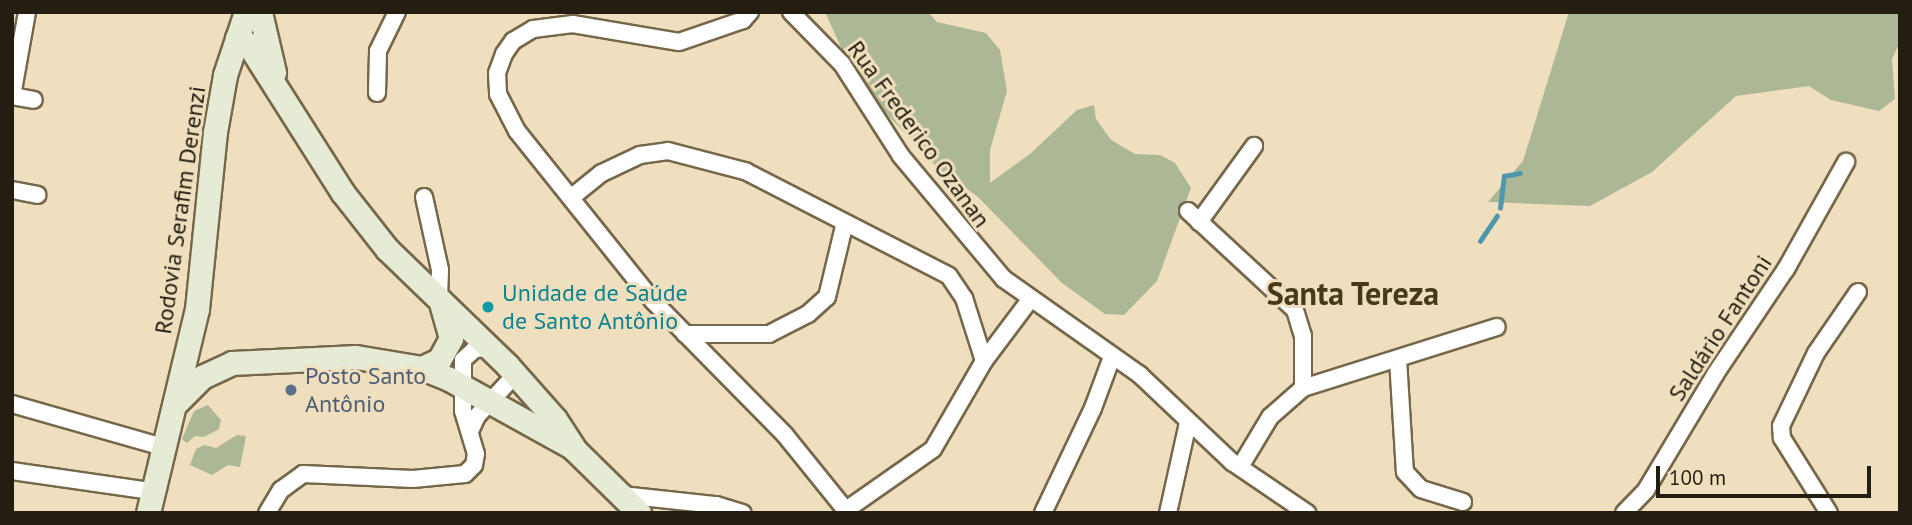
<!DOCTYPE html>
<html>
<head>
<meta charset="utf-8">
<style>
	body { margin:0 }
	#map { position:relative; width:1912px; height:525px; overflow:hidden; background:#f0dfbe; font-family:"PT Sans",sans-serif }
	div>[style] { position:absolute }
	.green>* { inset:0; background:#abb795 }
	.stream>* { height:4.5px; margin:-2.25px; padding:0 2.25px; transform-origin:2.25px; border-radius:2.25px; background:#4f97ac }
	.roads { filter:drop-shadow(2px 0 #756749) drop-shadow(-2px 0 #756749) drop-shadow(0 2px #756749) drop-shadow(0 -2px #756749) }
	.street>* { height:16px; margin:-8px; padding:0 8px; transform-origin:8px; border-radius:8px; background:#fff }
	.secondary>* { height:23px; margin:-11.5px; padding:0 11.5px; transform-origin:11.5px; border-radius:11.5px; background:#e6ebd6 }
	.dots>* { width:19px; height:19px; translate:-50% -50%; box-sizing:border-box; border:4px solid #f0dfbe; border-radius:50% }
	span { translate:-50% -50%; white-space:nowrap; text-align:center; line-height:1.15; -webkit-text-stroke:6px #f0dfbe; paint-order:stroke }
	.street-label { font-size:24px; color:#241e12 }
	.culture-label { font-size:24px; color:#0d838f }
	.left { translate:0 -50%; text-align:left }
	.service-label { font-size:24px; color:#4e5e75 }
	.district-label { font-size:32px; color:#46381b; font-weight:700 }
	.frame { position:absolute; inset:0; border:14px solid #241e12; pointer-events:none }
	.scale { position:absolute; left:1656px; top:466px; width:215px; height:32px; box-sizing:border-box; border:4px solid #241e12; border-top:0; padding-left:9px; font-size:21px; line-height:24px; white-space:nowrap; color:#241e12; -webkit-text-stroke:5px #f0dfbe; paint-order:stroke }
</style>
</head>
<body>
<div id="map">
	<div class="green">
		<div style="clip-path:polygon(825px 12px,928px 12px,937px 22px,986px 33px,1000px 50px,1007px 91px,990px 150px,990px 183px,1031px 153px,1077px 110px,1094px 105px,1096px 119px,1111px 140px,1135px 154px,1160px 155px,1175px 163px,1191px 188px,1157px 281px,1124px 315px,1105px 314px,1062px 283px,978px 197px,938px 168px,882px 109px,855px 78px)"></div>
		<div style="clip-path:polygon(1569px 12px,1900px 12px,1900px 42px,1892px 59px,1895px 99px,1879px 111px,1831px 100px,1809px 86px,1736px 96px,1652px 172px,1590px 206px,1488px 202px,1523px 161px)"></div>
		<div style="clip-path:polygon(208px 405px,221px 420px,219px 429px,204px 437px,195px 436px,187px 443px,182px 439px,194px 411px)"></div>
		<div style="clip-path:polygon(237px 435px,246px 436px,240px 467px,228px 465px,212px 475px,190px 465px,196px 449px,204px 445px,216px 448px)"></div>
	</div>
	<div class="stream">
		<div style="left:1500px;top:208px;width:32px;rotate:-83deg"></div>
		<div style="left:1504px;top:176px;width:16px;rotate:-11deg"></div>
		<div style="left:1480px;top:241px;width:30px;rotate:-56deg"></div>
	</div>
	<div class="roads">
		<div class="street">
			<div style="left:27px;top:12px;width:85px;rotate:100.1deg"></div>
			<div style="left:12px;top:96px;width:22px;rotate:10deg"></div>
			<div style="left:750px;top:12px;width:11px;rotate:131deg"></div>
			<div style="left:743px;top:20px;width:68px;rotate:161deg"></div>
			<div style="left:679px;top:42px;width:108px;rotate:-170.4deg"></div>
			<div style="left:573px;top:24px;width:40px;rotate:172.9deg"></div>
			<div style="left:533px;top:29px;width:23px;rotate:149deg"></div>
			<div style="left:513px;top:41px;width:16px;rotate:125deg"></div>
			<div style="left:504px;top:54px;width:20px;rotate:110deg"></div>
			<div style="left:497px;top:73px;width:21px;rotate:87deg"></div>
			<div style="left:498px;top:94px;width:42px;rotate:62.8deg"></div>
			<div style="left:517px;top:131px;width:218px;rotate:51.3deg"></div>
			<div style="left:653px;top:301px;width:188px;rotate:45.4deg"></div>
			<div style="left:785px;top:435px;width:100px;rotate:51.1deg"></div>
			<div style="left:791px;top:12px;width:73px;rotate:45.6deg"></div>
			<div style="left:842px;top:64px;width:109px;rotate:57.3deg"></div>
			<div style="left:901px;top:156px;width:160px;rotate:50.1deg"></div>
			<div style="left:1004px;top:279px;width:166px;rotate:35.2deg"></div>
			<div style="left:1140px;top:375px;width:127px;rotate:43.4deg"></div>
			<div style="left:1232px;top:462px;width:91px;rotate:34.2deg"></div>
			<div style="left:377px;top:93px;width:42px;rotate:-88.6deg"></div>
			<div style="left:378px;top:51px;width:43px;rotate:-64deg"></div>
			<div style="left:12px;top:190px;width:26px;rotate:11deg"></div>
			<div style="left:424px;top:197px;width:75px;rotate:77.6deg"></div>
			<div style="left:440px;top:270px;width:29px;rotate:92deg"></div>
			<div style="left:572px;top:197px;width:38px;rotate:-39deg"></div>
			<div style="left:602px;top:173px;width:42px;rotate:-25.3deg"></div>
			<div style="left:640px;top:155px;width:28px;rotate:-8deg"></div>
			<div style="left:668px;top:151px;width:80px;rotate:14.6deg"></div>
			<div style="left:745px;top:171px;width:229px;rotate:27.2deg"></div>
			<div style="left:949px;top:276px;width:27px;rotate:56deg"></div>
			<div style="left:964px;top:298px;width:66px;rotate:72.4deg"></div>
			<div style="left:1188px;top:211px;width:146px;rotate:42.8deg"></div>
			<div style="left:1295px;top:310px;width:27px;rotate:73deg"></div>
			<div style="left:1303px;top:336px;width:52px;rotate:90deg"></div>
			<div style="left:1199px;top:222px;width:94px;rotate:-54.1deg"></div>
			<div style="left:685px;top:334px;width:84px"></div>
			<div style="left:769px;top:334px;width:44px;rotate:-27.1deg"></div>
			<div style="left:808px;top:314px;width:25px;rotate:-42deg"></div>
			<div style="left:827px;top:297px;width:73px;rotate:-76.5deg"></div>
			<div style="left:1398px;top:359px;width:113px;rotate:86.5deg"></div>
			<div style="left:1405px;top:472px;width:23px;rotate:47deg"></div>
			<div style="left:1421px;top:489px;width:44px;rotate:17.2deg"></div>
			<div style="left:12px;top:404px;width:157px;rotate:15.9deg"></div>
			<div style="left:471px;top:429px;width:14px;rotate:-65deg"></div>
			<div style="left:477px;top:416px;width:56px;rotate:-47.2deg"></div>
			<div style="left:1240px;top:467px;width:58px;rotate:-59deg"></div>
			<div style="left:1270px;top:417px;width:44px;rotate:-41.3deg"></div>
			<div style="left:1303px;top:388px;width:203px;rotate:-17.5deg"></div>
			<div style="left:12px;top:471px;width:139px;rotate:8.2deg"></div>
			<div style="left:622px;top:495px;width:95px;rotate:6.1deg"></div>
			<div style="left:716px;top:505px;width:28px;rotate:17deg"></div>
			<div style="left:846px;top:510px;width:106px;rotate:-35deg"></div>
			<div style="left:933px;top:449px;width:102px;rotate:-59.9deg"></div>
			<div style="left:984px;top:361px;width:75px;rotate:-53.1deg"></div>
			<div style="left:267px;top:513px;width:27px;rotate:-59deg"></div>
			<div style="left:281px;top:490px;width:27px;rotate:-36deg"></div>
			<div style="left:303px;top:474px;width:110px;rotate:2.6deg"></div>
			<div style="left:413px;top:479px;width:52px;rotate:-5.5deg"></div>
			<div style="left:465px;top:474px;width:13px;rotate:-45deg"></div>
			<div style="left:474px;top:465px;width:11px;rotate:-80deg"></div>
			<div style="left:476px;top:454px;width:45px;rotate:-106.8deg"></div>
			<div style="left:463px;top:411px;width:51px;rotate:-90deg"></div>
			<div style="left:463px;top:360px;width:16px;rotate:-43deg"></div>
			<div style="left:475px;top:349px;width:12px;rotate:-5deg"></div>
			<div style="left:1043px;top:513px;width:116px;rotate:-64.5deg"></div>
			<div style="left:1093px;top:408px;width:54px;rotate:-69.6deg"></div>
			<div style="left:1168px;top:513px;width:92px;rotate:-77.5deg"></div>
			<div style="left:1624px;top:513px;width:32px;rotate:-46deg"></div>
			<div style="left:1646px;top:490px;width:136px;rotate:-59.1deg"></div>
			<div style="left:1716px;top:373px;width:125px;rotate:-56.1deg"></div>
			<div style="left:1786px;top:269px;width:123px;rotate:-60.7deg"></div>
			<div style="left:1829px;top:513px;width:89px;rotate:-122.1deg"></div>
			<div style="left:1782px;top:438px;width:12px;rotate:-95deg"></div>
			<div style="left:1781px;top:426px;width:81px;rotate:-64.4deg"></div>
			<div style="left:1816px;top:353px;width:74px;rotate:-55.5deg"></div>
		</div>
		<div class="secondary">
			<div style="left:260px;top:12px;width:62px;rotate:76.9deg"></div>
			<div style="left:237px;top:38px;width:14px;rotate:30deg"></div>
			<div style="left:249px;top:45px;width:175px;rotate:57.6deg"></div>
			<div style="left:343px;top:193px;width:71px;rotate:51.8deg"></div>
			<div style="left:387px;top:249px;width:167px;rotate:44deg"></div>
			<div style="left:507px;top:365px;width:72px;rotate:48.4deg"></div>
			<div style="left:555px;top:419px;width:37px;rotate:57deg"></div>
			<div style="left:575px;top:450px;width:90px;rotate:44.5deg"></div>
			<div style="left:422px;top:368px;width:19px;rotate:-25deg"></div>
			<div style="left:439px;top:360px;width:25px;rotate:-61deg"></div>
			<div style="left:451px;top:338px;width:33px;rotate:-106deg"></div>
			<div style="left:177px;top:402px;width:35px;rotate:-45deg"></div>
			<div style="left:202px;top:377px;width:33px;rotate:-25deg"></div>
			<div style="left:232px;top:363px;width:124px;rotate:-2.8deg"></div>
			<div style="left:356px;top:357px;width:67px;rotate:9.5deg"></div>
			<div style="left:422px;top:368px;width:29px;rotate:22deg"></div>
			<div style="left:449px;top:379px;width:138px;rotate:29deg"></div>
			<div style="left:148px;top:513px;width:210px;rotate:-76.5deg"></div>
			<div style="left:197px;top:309px;width:178px;rotate:-84.2deg"></div>
			<div style="left:215px;top:132px;width:58px;rotate:-80deg"></div>
			<div style="left:225px;top:75px;width:66px;rotate:-71.6deg"></div>
		</div>
	</div>
	<div class="dots">
		<div style="left:488px;top:307px;background:#0f9aa8"></div>
		<div style="left:291px;top:390px;background:#5c6f8a"></div>
	</div>
	<div class="street-label">
		<span style="left:919px;top:134px;rotate:54deg">Rua Frederico Ozanan</span>
		<span style="left:180px;top:210px;rotate:-82deg">Rodovia Serafim Derenzi</span>
		<span style="left:1720px;top:328px;rotate:-57deg">Saldário Fantoni</span>
	</div>
	<div class="culture-label">
		<span class="left" style="left:502px;top:307px">Unidade de Saúde<br>de Santo Antônio</span>
	</div>
	<div class="service-label">
		<span class="left" style="left:305px;top:390px">Posto Santo<br>Antônio</span>
	</div>
	<div class="district-label">
		<span style="left:1353px;top:293px">Santa Tereza</span>
	</div>
	<div class="frame"></div>
	<div class="scale">100 m</div>
</div>
</body>
</html>
